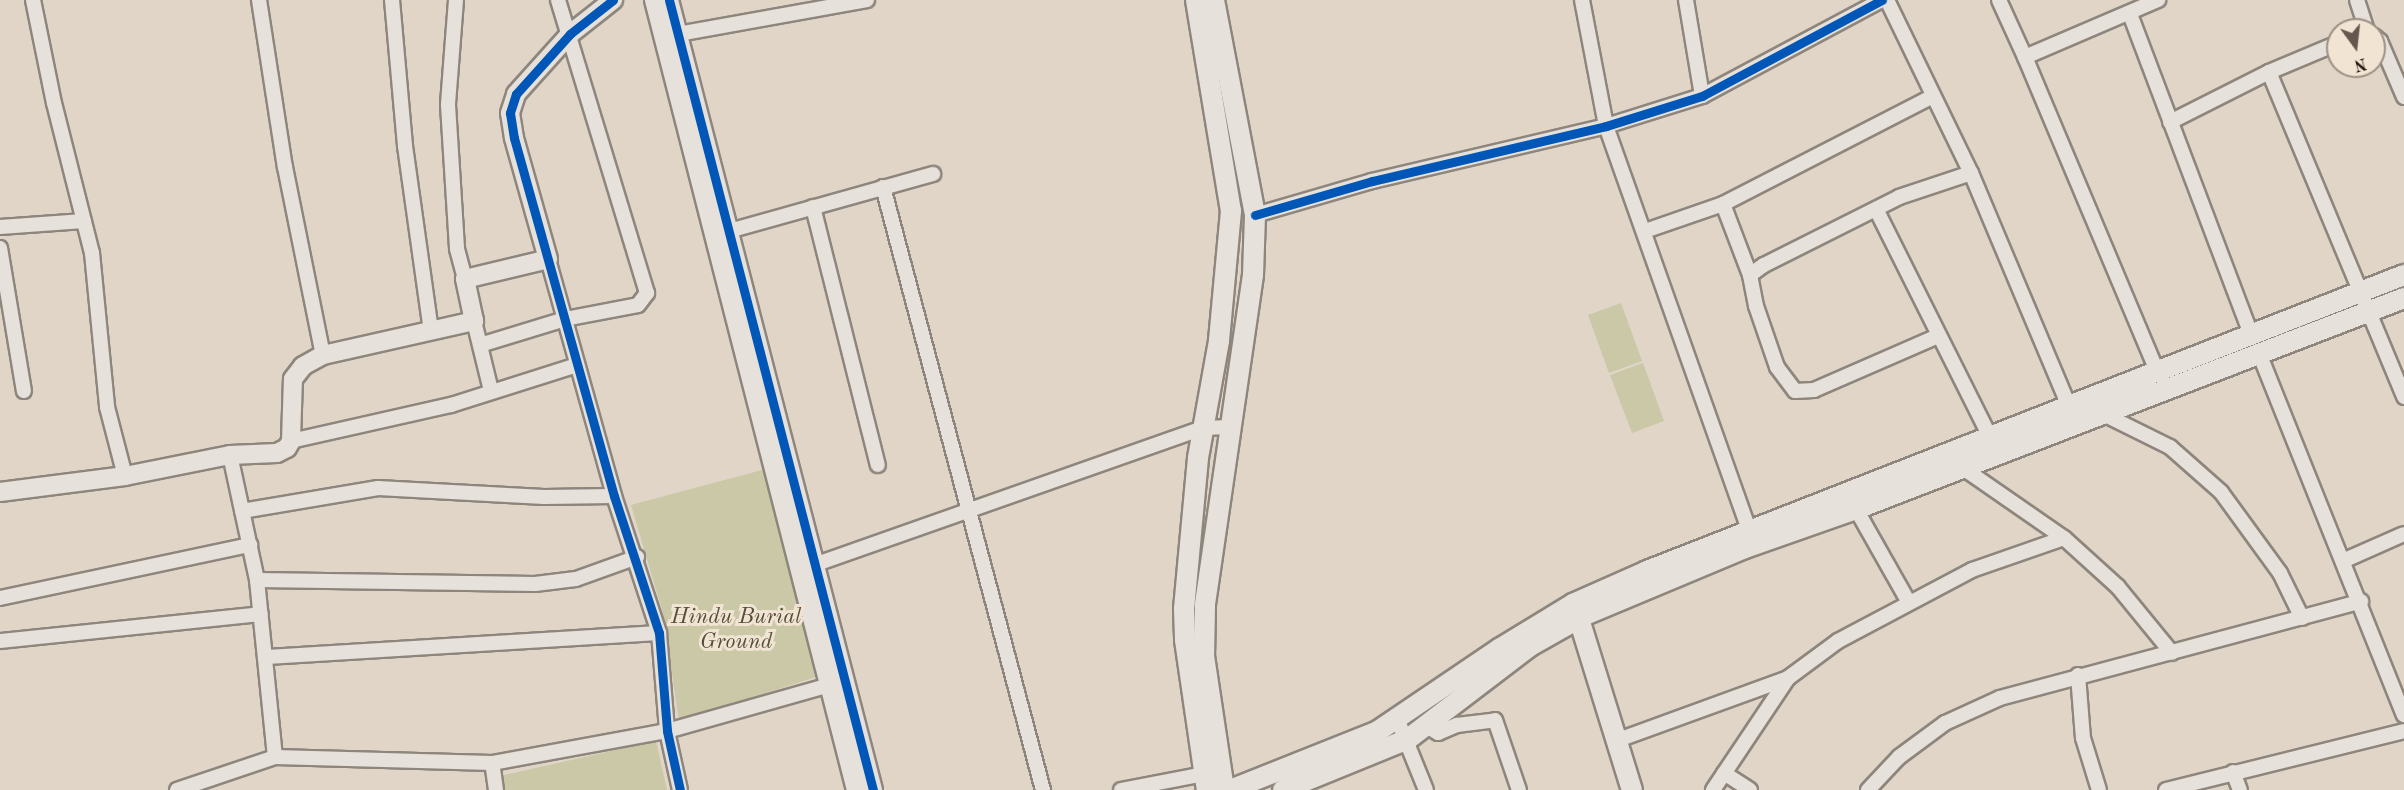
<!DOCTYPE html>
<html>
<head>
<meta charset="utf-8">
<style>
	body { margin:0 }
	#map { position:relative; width:2404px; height:790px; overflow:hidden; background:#e0d5c6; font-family:"Old Standard TT",serif }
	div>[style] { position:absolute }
	.green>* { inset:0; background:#cac8a7 }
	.roads { filter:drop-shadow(2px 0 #8e867d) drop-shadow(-2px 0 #8e867d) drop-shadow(0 2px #8e867d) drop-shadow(0 -2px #8e867d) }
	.minor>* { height:14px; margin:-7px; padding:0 7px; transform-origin:7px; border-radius:7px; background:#e6e1da }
	.tertiary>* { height:18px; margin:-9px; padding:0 9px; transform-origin:9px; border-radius:9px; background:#e6e1da }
	.secondary>* { height:20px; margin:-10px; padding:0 10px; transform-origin:10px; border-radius:10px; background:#e6e1da }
	.cycleway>* { height:9px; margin:-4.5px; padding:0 4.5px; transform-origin:4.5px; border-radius:4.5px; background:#0057b8 }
	span { translate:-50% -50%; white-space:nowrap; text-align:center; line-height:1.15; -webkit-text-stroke:6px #f1e4d3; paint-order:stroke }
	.park-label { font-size:22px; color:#564e3a; font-style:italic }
	.north { position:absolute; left:2326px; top:18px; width:60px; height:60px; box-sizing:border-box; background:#f1e4d3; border:2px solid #9e9083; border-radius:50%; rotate:165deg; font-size:16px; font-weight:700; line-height:24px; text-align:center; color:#22130c }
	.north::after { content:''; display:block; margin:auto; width:21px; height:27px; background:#64574d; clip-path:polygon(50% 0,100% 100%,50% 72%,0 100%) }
</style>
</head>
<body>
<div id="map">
	<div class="green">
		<div style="clip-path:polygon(1621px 303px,1642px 361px,1609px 373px,1588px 315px)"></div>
		<div style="clip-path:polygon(1643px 363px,1664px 421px,1632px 433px,1610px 375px)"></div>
		<div style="clip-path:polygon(766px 469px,819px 676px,679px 721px,663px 613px,631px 505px)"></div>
		<div style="clip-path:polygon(656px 741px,667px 790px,504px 790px,500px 776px)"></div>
	</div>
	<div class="roads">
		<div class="minor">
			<div style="left:33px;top:0;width:105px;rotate:78.5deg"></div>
			<div style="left:54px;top:103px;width:155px;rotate:75.8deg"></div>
			<div style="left:92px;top:253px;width:155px;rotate:84.4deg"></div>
			<div style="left:107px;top:407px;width:71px;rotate:75.4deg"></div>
			<div style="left:259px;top:0;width:169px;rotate:81.2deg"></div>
			<div style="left:285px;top:167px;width:192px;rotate:78.6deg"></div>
			<div style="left:392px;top:0;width:147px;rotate:84.9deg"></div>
			<div style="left:405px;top:146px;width:186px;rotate:82deg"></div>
			<div style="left:456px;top:0;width:105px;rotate:94.4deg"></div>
			<div style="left:448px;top:105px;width:144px;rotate:86.4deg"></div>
			<div style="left:457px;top:249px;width:31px;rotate:75deg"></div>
			<div style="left:1582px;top:0;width:128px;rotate:79.2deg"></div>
			<div style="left:1606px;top:126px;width:437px;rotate:70.5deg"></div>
			<div style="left:1686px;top:0;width:97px;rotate:80.5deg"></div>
			<div style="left:1887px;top:0;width:192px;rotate:64.1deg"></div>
			<div style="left:1971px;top:173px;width:253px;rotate:67.2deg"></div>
			<div style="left:1999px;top:0;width:63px;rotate:65.5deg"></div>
			<div style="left:2025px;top:57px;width:145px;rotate:-23.2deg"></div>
			<div style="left:2357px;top:0;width:32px;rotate:72deg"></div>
			<div style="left:2130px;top:14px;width:342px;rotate:69.3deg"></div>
			<div style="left:678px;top:34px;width:192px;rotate:-10.2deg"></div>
			<div style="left:2374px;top:36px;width:8px;rotate:40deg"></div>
			<div style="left:2380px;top:41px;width:61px;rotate:66.8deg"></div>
			<div style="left:2025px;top:57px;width:341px;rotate:67.2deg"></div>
			<div style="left:2269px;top:72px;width:352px;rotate:67.4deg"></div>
			<div style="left:2170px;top:122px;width:111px;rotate:-26.8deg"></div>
			<div style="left:2269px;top:72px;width:75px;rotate:-22.8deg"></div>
			<div style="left:883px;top:187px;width:624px;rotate:75.14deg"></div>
			<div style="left:1723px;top:204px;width:76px;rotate:69.2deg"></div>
			<div style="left:813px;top:207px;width:266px;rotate:75.9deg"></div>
			<div style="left:1876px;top:209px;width:255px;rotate:63.4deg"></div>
			<div style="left:1255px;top:215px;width:122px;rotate:-16.2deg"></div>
			<div style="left:1372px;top:181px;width:240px;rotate:-13.2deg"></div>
			<div style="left:1606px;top:126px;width:101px;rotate:-17.4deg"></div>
			<div style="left:1702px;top:96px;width:204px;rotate:-28.1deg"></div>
			<div style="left:0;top:227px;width:84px;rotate:-4.1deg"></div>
			<div style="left:729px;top:231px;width:212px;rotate:-15.6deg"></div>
			<div style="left:1645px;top:231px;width:83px;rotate:-19.1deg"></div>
			<div style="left:1723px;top:204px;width:236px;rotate:-27.2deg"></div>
			<div style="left:0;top:248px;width:145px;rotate:80.5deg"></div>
			<div style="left:548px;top:259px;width:246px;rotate:74.4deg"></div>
			<div style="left:614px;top:496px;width:144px;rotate:71.8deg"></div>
			<div style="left:659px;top:633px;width:98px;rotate:85.3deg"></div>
			<div style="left:667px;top:731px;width:60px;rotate:77.6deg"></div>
			<div style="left:474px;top:321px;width:72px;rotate:76.3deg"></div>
			<div style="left:1938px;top:336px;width:135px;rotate:156.5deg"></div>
			<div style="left:1814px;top:390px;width:19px;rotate:177deg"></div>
			<div style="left:1795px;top:391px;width:30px;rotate:-127deg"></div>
			<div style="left:1777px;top:367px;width:65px;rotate:-109deg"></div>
			<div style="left:1756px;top:306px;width:32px;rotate:-101deg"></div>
			<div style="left:1750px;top:275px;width:17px;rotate:-36deg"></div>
			<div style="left:1764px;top:265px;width:151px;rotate:-26.7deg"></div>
			<div style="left:1899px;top:197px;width:76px;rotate:-18.4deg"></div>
			<div style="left:480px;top:345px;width:89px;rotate:-17deg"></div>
			<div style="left:565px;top:319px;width:74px;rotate:-10.9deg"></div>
			<div style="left:638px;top:305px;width:15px;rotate:-53deg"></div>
			<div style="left:647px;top:293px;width:306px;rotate:-106.9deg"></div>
			<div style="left:2259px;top:353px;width:390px;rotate:68.2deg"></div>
			<div style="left:2079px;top:402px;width:102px;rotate:26.3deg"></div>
			<div style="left:2170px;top:447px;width:68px;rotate:41.4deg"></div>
			<div style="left:2221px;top:492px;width:100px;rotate:53.9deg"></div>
			<div style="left:2280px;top:573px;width:50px;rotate:63.9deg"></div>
			<div style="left:291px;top:441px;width:164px;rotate:-12.7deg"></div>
			<div style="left:451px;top:405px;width:132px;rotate:-17.6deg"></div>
			<div style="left:230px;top:455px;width:128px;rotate:77.8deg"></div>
			<div style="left:257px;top:580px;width:178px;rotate:84.2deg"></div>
			<div style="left:1960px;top:466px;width:126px;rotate:34.7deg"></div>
			<div style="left:1856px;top:509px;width:106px;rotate:60.5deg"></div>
			<div style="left:242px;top:511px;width:138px;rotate:-9.6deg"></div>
			<div style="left:378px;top:488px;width:166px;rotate:3.1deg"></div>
			<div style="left:544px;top:497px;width:70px;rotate:-0.8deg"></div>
			<div style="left:2345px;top:560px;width:64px;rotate:-23.8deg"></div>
			<div style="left:808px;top:567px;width:419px;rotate:-19.4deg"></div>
			<div style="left:1203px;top:428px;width:26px;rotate:-2deg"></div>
			<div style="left:257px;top:580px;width:278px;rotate:0.8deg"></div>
			<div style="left:535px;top:584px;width:41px;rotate:-7deg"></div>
			<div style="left:576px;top:579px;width:65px;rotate:-19.8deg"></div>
			<div style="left:0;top:598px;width:256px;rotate:-12deg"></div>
			<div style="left:0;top:641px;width:262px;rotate:-5.9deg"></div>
			<div style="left:266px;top:657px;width:394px;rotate:-3.5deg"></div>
			<div style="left:2078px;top:675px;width:63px;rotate:85.5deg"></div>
			<div style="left:2083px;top:738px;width:54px;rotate:72.9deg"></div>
			<div style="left:1398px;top:721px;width:74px;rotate:67.9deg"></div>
			<div style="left:1426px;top:726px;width:14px;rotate:30deg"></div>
			<div style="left:1438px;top:733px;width:21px;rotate:-23deg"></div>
			<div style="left:1457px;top:725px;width:38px;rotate:-7deg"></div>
			<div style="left:1495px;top:720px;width:74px;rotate:71.1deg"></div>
			<div style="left:1618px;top:740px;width:181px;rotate:-20deg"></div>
			<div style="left:2233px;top:772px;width:19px;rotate:69deg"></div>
			<div style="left:1724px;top:773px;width:31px;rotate:33deg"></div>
			<div style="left:177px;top:790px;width:103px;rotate:-18.6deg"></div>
			<div style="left:275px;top:757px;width:217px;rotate:1.6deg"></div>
			<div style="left:496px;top:790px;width:27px;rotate:-98deg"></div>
			<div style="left:492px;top:763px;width:178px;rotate:-10.4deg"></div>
			<div style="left:667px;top:731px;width:169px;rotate:-15.8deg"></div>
			<div style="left:1121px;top:790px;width:85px;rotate:-10.9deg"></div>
			<div style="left:1713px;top:790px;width:135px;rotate:-56.2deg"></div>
			<div style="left:1788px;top:678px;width:62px;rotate:-36.5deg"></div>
			<div style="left:1838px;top:641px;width:152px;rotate:-27.9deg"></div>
			<div style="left:1972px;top:570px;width:97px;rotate:-19.2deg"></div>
			<div style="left:2064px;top:538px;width:73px;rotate:42.2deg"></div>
			<div style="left:2118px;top:587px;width:85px;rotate:50.7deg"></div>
			<div style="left:1868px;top:790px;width:45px;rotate:-46.8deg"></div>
			<div style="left:1899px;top:757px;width:57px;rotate:-36.5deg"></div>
			<div style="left:1945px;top:723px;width:60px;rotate:-24.4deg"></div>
			<div style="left:2000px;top:698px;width:374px;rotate:-15deg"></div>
			<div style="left:2166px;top:790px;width:245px;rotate:-13.9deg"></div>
		</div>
		<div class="tertiary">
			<div style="left:654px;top:0;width:815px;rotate:75.66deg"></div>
			<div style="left:669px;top:0;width:816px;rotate:75.52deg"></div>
			<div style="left:0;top:492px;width:126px;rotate:-7.3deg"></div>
			<div style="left:125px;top:476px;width:107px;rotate:-11.3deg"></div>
			<div style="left:230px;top:455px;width:47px;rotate:-2.4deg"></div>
			<div style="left:277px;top:453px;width:11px;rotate:-27deg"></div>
			<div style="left:287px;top:448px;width:8px;rotate:-60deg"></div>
			<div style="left:291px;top:441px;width:62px;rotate:-88.2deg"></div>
			<div style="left:293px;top:379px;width:16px;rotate:-52deg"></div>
			<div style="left:303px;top:366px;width:23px;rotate:-29deg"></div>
			<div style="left:323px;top:355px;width:155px;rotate:-12.7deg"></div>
			<div style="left:474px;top:321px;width:43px;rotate:-102.1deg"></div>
			<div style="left:465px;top:279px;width:85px;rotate:-13.5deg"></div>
			<div style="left:548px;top:259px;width:126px;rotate:-105.7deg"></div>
			<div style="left:514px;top:138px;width:25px;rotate:-99deg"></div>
			<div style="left:510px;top:113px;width:20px;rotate:-72deg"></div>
			<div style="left:516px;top:94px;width:81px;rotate:-48deg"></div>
			<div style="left:570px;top:34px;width:55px;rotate:-38.3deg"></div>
		</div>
		<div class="secondary">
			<div style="left:1196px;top:0;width:214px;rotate:80.6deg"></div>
			<div style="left:1231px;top:211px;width:131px;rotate:95.3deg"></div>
			<div style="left:1219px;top:341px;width:119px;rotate:100.2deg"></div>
			<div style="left:1198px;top:458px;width:152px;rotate:95.3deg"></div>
			<div style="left:1184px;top:609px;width:31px;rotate:88deg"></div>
			<div style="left:1185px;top:640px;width:152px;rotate:81.7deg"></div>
			<div style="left:1214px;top:0;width:219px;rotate:79.2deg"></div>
			<div style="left:1255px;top:215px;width:60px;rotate:91.9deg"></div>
			<div style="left:1253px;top:275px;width:334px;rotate:98.3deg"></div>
			<div style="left:1205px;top:606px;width:50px;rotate:91.1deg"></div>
			<div style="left:1204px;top:656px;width:135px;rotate:81.5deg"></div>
			<div style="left:1579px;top:619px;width:179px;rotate:72.8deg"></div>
			<div style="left:1230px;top:790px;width:159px;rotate:-21.7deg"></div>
			<div style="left:1378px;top:731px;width:146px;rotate:-34.1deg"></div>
			<div style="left:1499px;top:649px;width:87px;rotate:-31.3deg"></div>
			<div style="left:1573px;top:604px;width:81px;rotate:-24deg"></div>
			<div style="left:1647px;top:571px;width:813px;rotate:-21.36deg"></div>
			<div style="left:1283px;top:790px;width:135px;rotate:-22.2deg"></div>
			<div style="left:1408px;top:739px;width:153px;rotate:-37.3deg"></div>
			<div style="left:1530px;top:646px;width:63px;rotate:-29.4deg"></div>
			<div style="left:1585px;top:615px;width:173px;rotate:-22.7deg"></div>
			<div style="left:1745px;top:548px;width:118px;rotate:-19.4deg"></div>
			<div style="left:1856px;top:509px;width:587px;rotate:-21.06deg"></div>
		</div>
	</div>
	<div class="cycleway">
		<div style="left:613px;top:0;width:55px;rotate:141.7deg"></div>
		<div style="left:570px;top:34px;width:81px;rotate:132deg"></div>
		<div style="left:516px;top:94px;width:20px;rotate:108deg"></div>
		<div style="left:510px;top:113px;width:25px;rotate:81deg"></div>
		<div style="left:514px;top:138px;width:372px;rotate:74.4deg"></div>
		<div style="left:614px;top:496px;width:144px;rotate:71.8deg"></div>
		<div style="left:659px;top:633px;width:98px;rotate:85.3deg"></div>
		<div style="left:667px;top:731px;width:60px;rotate:77.6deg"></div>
		<div style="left:669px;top:0;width:816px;rotate:75.52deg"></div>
		<div style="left:1255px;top:215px;width:122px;rotate:-16.2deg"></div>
		<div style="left:1372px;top:181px;width:240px;rotate:-13.2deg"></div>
		<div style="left:1606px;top:126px;width:101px;rotate:-17.4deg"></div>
		<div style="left:1702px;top:96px;width:204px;rotate:-28.1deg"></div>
	</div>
	<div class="park-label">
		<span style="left:736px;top:630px">Hindu Burial<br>Ground</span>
	</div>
	<div class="north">N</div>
</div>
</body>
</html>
